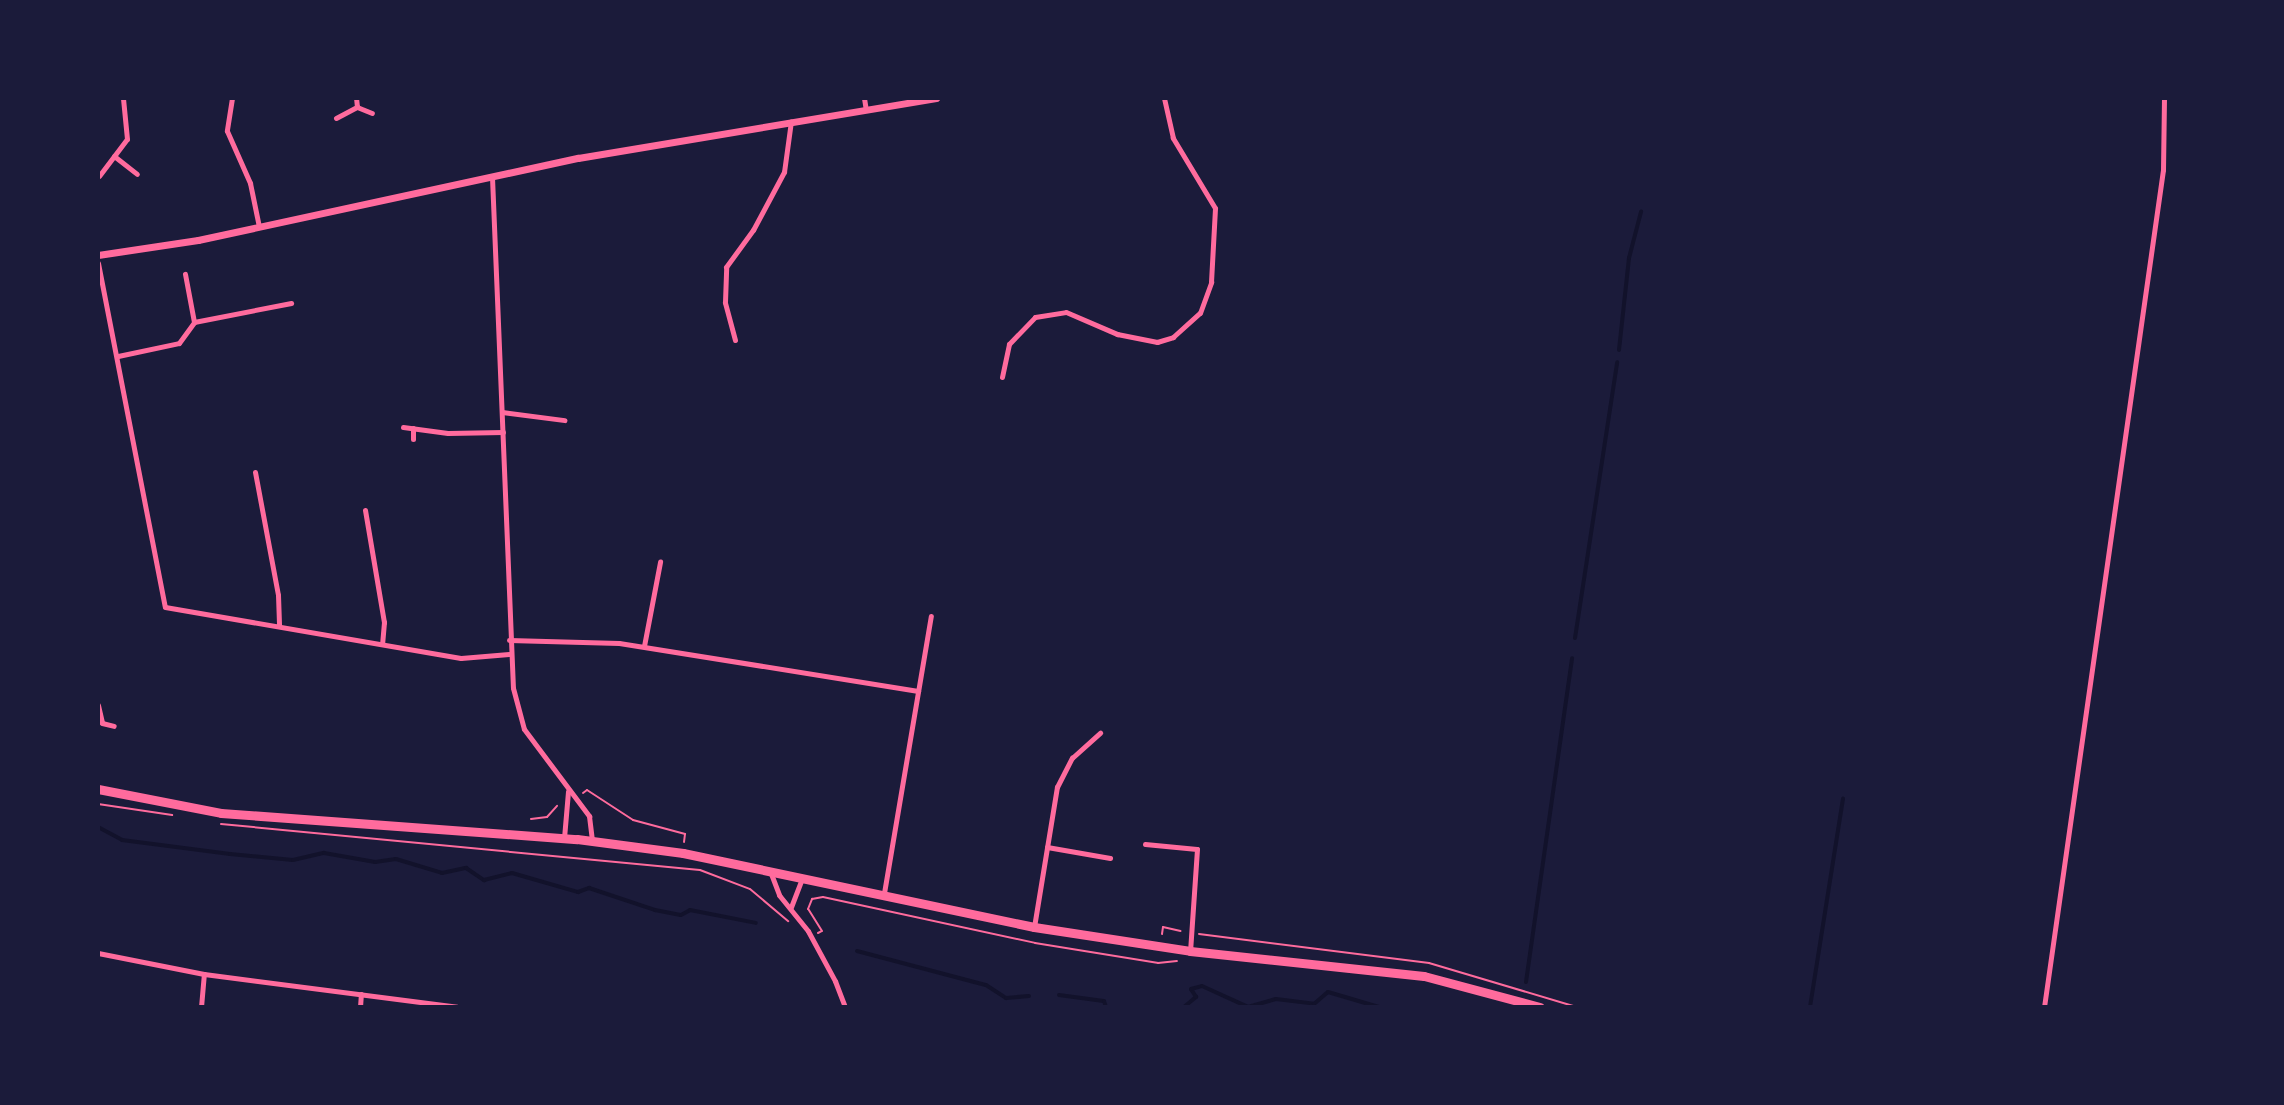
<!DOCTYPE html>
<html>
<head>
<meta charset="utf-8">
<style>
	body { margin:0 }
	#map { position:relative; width:2284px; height:1105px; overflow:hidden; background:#1b1b3a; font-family:Poppins,sans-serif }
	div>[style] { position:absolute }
	.stream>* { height:4px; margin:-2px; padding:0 2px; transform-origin:2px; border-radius:2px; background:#12122b }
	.path>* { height:2px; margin:-1px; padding:0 1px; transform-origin:1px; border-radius:1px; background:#ff6b9d }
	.minor>* { height:5px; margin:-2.5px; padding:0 2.5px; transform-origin:2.5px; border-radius:2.5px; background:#ff6b9d }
	.tertiary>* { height:7px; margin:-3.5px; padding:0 3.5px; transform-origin:3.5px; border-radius:3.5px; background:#ff6b9d }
	.trunk>* { height:9px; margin:-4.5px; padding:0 4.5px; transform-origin:4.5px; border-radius:4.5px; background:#ff6b9d }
	span { translate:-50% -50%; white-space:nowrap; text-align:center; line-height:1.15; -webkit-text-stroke:8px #1b1b3a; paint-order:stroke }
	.frame { position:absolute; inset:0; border:100px solid #1b1b3a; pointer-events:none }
</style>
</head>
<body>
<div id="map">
	<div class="stream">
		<div style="left:1619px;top:350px;width:93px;rotate:-83.8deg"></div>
		<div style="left:1629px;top:258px;width:48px;rotate:-75.4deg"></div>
		<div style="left:1575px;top:638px;width:279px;rotate:-81.3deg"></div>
		<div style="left:98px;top:827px;width:27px;rotate:28deg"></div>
		<div style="left:122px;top:840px;width:109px;rotate:7.4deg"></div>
		<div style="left:230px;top:854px;width:63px;rotate:5.4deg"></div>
		<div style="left:293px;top:860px;width:32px;rotate:-13deg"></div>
		<div style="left:324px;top:853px;width:52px;rotate:10deg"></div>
		<div style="left:375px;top:862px;width:21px;rotate:-8deg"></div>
		<div style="left:396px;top:859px;width:48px;rotate:16.9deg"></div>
		<div style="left:442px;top:873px;width:25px;rotate:-12deg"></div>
		<div style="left:466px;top:868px;width:22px;rotate:34deg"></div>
		<div style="left:484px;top:880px;width:29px;rotate:-14deg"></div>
		<div style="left:512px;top:873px;width:69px;rotate:16.1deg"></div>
		<div style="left:578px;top:892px;width:12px;rotate:-20deg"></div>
		<div style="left:589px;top:888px;width:70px;rotate:18.4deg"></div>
		<div style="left:655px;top:910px;width:26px;rotate:11deg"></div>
		<div style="left:681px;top:915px;width:10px;rotate:-29deg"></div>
		<div style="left:690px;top:910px;width:67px;rotate:11.1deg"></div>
		<div style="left:857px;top:951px;width:133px;rotate:14.8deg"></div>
		<div style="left:986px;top:985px;width:24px;rotate:33deg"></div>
		<div style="left:1006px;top:998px;width:23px;rotate:-5deg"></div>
		<div style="left:1526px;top:982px;width:327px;rotate:-81.9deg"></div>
		<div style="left:1059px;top:995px;width:45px;rotate:7.6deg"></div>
		<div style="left:1104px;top:1001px;width:6px;rotate:72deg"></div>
		<div style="left:1184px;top:1007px;width:16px;rotate:-40deg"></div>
		<div style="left:1196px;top:997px;width:9px;rotate:-122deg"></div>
		<div style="left:1191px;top:989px;width:11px;rotate:-15deg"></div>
		<div style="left:1202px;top:986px;width:51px;rotate:24.5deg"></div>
		<div style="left:1248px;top:1007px;width:29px;rotate:-16deg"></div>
		<div style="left:1276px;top:999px;width:38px;rotate:7deg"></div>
		<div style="left:1314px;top:1004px;width:18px;rotate:-41deg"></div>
		<div style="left:1328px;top:992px;width:53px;rotate:16.4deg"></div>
		<div style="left:1810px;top:1007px;width:211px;rotate:-81deg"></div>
	</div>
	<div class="path">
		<div style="left:583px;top:793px;width:5px;rotate:-37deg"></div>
		<div style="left:587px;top:790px;width:55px;rotate:33.1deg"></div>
		<div style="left:633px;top:820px;width:54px;rotate:15.1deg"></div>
		<div style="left:685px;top:834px;width:8px;rotate:97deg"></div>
		<div style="left:98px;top:804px;width:75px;rotate:8.5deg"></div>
		<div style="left:531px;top:819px;width:16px;rotate:-7deg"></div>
		<div style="left:547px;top:817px;width:15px;rotate:-48deg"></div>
		<div style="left:221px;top:824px;width:481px;rotate:5.5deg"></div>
		<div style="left:700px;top:870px;width:53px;rotate:20.8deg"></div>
		<div style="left:750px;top:889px;width:50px;rotate:40.1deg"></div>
		<div style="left:818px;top:933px;width:4px;rotate:-27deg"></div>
		<div style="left:822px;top:931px;width:26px;rotate:-122deg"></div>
		<div style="left:808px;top:909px;width:11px;rotate:-68deg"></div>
		<div style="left:812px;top:899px;width:11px;rotate:-10deg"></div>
		<div style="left:823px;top:897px;width:217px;rotate:12.2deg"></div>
		<div style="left:1035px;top:943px;width:125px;rotate:9.2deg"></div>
		<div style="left:1158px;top:963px;width:19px;rotate:-6deg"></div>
		<div style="left:1162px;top:934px;width:7px;rotate:-82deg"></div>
		<div style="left:1163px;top:927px;width:18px;rotate:13deg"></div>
		<div style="left:1199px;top:934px;width:232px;rotate:7.2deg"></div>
		<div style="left:1429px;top:963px;width:154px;rotate:16.6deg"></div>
	</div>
	<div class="minor">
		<div style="left:232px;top:98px;width:33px;rotate:99deg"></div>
		<div style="left:227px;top:131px;width:57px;rotate:66.1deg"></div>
		<div style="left:250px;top:183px;width:45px;rotate:78.4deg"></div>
		<div style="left:864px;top:98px;width:12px;rotate:81deg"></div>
		<div style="left:357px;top:107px;width:16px;rotate:22deg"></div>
		<div style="left:336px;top:118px;width:24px;rotate:-28deg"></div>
		<div style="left:357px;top:107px;width:9px;rotate:-96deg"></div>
		<div style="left:114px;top:156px;width:29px;rotate:38deg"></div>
		<div style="left:99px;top:176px;width:46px;rotate:-52.9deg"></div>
		<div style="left:127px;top:139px;width:41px;rotate:-95.6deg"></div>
		<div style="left:492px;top:177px;width:511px;rotate:87.65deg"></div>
		<div style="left:513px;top:688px;width:42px;rotate:75deg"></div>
		<div style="left:524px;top:729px;width:109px;rotate:53.2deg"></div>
		<div style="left:589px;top:816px;width:25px;rotate:83deg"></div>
		<div style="left:98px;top:263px;width:350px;rotate:79deg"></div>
		<div style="left:165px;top:607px;width:300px;rotate:9.8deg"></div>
		<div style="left:461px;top:658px;width:48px;rotate:-4.8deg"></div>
		<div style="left:194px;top:322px;width:99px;rotate:-11.1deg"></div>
		<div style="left:735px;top:340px;width:39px;rotate:-105deg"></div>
		<div style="left:725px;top:302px;width:35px;rotate:-88deg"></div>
		<div style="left:726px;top:267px;width:46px;rotate:-53.9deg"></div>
		<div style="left:753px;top:230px;width:66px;rotate:-61.9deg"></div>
		<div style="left:784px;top:172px;width:51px;rotate:-82.2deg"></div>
		<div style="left:118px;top:356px;width:62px;rotate:-12deg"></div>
		<div style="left:179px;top:343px;width:26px;rotate:-54deg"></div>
		<div style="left:194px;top:322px;width:49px;rotate:-100.6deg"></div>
		<div style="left:1002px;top:377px;width:34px;rotate:-78deg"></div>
		<div style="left:1009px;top:344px;width:37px;rotate:-46deg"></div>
		<div style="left:1035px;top:317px;width:31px;rotate:-9deg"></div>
		<div style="left:1066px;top:312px;width:56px;rotate:23.3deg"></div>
		<div style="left:1117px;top:334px;width:41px;rotate:11.3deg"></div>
		<div style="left:1157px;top:342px;width:17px;rotate:-17deg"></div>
		<div style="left:1173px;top:337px;width:36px;rotate:-42deg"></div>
		<div style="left:1200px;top:313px;width:33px;rotate:-70deg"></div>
		<div style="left:1211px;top:282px;width:74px;rotate:-86.9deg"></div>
		<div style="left:1215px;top:208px;width:82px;rotate:-121deg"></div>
		<div style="left:1173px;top:138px;width:41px;rotate:-102.7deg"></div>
		<div style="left:502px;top:412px;width:63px;rotate:7.4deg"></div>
		<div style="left:403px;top:427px;width:45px;rotate:7.6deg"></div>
		<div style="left:448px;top:433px;width:55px;rotate:-1deg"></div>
		<div style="left:413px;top:439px;width:11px;rotate:-90deg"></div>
		<div style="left:255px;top:472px;width:125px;rotate:79.4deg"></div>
		<div style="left:278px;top:595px;width:31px;rotate:88deg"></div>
		<div style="left:365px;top:510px;width:114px;rotate:80.4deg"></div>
		<div style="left:384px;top:622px;width:22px;rotate:95deg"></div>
		<div style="left:509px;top:640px;width:110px;rotate:1.6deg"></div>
		<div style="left:619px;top:643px;width:303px;rotate:9.1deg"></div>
		<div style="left:644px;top:646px;width:86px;rotate:-79.2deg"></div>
		<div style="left:98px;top:705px;width:18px;rotate:77deg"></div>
		<div style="left:102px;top:723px;width:12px;rotate:14deg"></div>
		<div style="left:564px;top:838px;width:47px;rotate:-85.1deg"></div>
		<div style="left:1145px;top:844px;width:52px;rotate:5.5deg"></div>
		<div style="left:1197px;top:849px;width:102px;rotate:93.9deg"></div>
		<div style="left:1047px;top:847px;width:64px;rotate:9.9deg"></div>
		<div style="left:770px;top:871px;width:26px;rotate:69deg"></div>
		<div style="left:779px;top:895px;width:46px;rotate:51.1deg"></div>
		<div style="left:808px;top:931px;width:57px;rotate:61.6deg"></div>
		<div style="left:835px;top:981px;width:28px;rotate:69deg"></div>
		<div style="left:884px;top:893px;width:281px;rotate:-80.4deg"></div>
		<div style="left:791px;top:907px;width:31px;rotate:-69deg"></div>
		<div style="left:1034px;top:927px;width:142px;rotate:-80.7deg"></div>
		<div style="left:1057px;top:787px;width:33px;rotate:-63deg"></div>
		<div style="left:1072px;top:758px;width:38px;rotate:-42deg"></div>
		<div style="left:98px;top:953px;width:108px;rotate:11.2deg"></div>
		<div style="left:204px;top:974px;width:255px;rotate:7.4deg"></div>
		<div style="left:201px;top:1007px;width:33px;rotate:-85deg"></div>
		<div style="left:360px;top:1007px;width:13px;rotate:-86deg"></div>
		<div style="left:2044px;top:1007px;width:845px;rotate:-81.91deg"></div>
		<div style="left:2163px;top:170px;width:72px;rotate:-89.2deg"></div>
	</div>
	<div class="tertiary">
		<div style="left:98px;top:255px;width:101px;rotate:-8.5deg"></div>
		<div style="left:198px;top:240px;width:389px;rotate:-12.2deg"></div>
		<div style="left:578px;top:158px;width:363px;rotate:-9.5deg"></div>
	</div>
	<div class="trunk">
		<div style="left:98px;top:789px;width:125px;rotate:11deg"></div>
		<div style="left:221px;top:813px;width:357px;rotate:4.2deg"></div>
		<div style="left:577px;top:839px;width:107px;rotate:7.5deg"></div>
		<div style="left:683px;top:853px;width:359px;rotate:11.9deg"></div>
		<div style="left:1034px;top:927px;width:158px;rotate:8.7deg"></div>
		<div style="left:1190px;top:951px;width:235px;rotate:6.1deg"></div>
		<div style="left:1424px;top:976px;width:120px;rotate:15deg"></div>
	</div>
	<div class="frame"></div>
</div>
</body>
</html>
